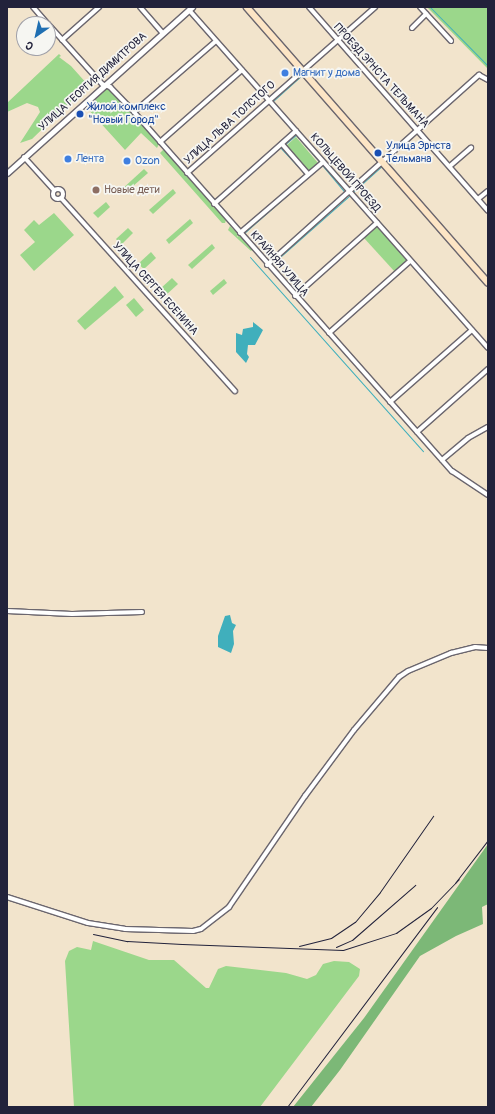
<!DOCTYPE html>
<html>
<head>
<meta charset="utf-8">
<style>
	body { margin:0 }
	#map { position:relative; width:495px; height:1114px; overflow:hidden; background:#f2e4cc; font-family:Pangolin,sans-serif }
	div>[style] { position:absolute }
	.green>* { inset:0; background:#9bd78b }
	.forest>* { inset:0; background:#7cb877 }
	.water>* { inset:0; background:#40afbc }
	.stream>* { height:1px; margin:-0.5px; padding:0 0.5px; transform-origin:0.5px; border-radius:0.5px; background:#40afbc }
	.roads { filter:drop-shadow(1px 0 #6b666e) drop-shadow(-1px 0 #6b666e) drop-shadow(0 1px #6b666e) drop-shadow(0 -1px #6b666e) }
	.minor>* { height:4px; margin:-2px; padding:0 2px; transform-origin:2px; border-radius:2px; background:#fff }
	.minor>.ring { margin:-2px; padding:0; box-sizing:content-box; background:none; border:4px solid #fff; border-radius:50% }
	.tertiary>* { height:5px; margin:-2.5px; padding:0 2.5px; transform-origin:2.5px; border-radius:2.5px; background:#fff }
	.secondary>* { height:5.5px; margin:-2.75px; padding:0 2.75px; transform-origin:2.75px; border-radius:2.75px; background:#fde5c5 }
	.rail>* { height:1px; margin:-0.5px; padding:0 0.5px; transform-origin:0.5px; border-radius:0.5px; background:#22223b }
	.dots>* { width:11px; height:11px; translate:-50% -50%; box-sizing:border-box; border:2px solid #f6f6f2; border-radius:50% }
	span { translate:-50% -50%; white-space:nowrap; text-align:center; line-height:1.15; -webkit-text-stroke:3.5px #f6f6f2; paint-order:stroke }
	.shop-label { font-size:11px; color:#366cbe }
	.left { translate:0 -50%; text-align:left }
	.street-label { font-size:11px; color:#22223b }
	.transit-label { font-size:11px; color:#164399 }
	.education-label { font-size:11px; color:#785e54 }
	.frame { position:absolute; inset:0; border:8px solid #22223b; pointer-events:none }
	.north { position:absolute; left:16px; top:16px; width:40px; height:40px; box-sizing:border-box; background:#f6f6f2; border:1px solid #a1a1a9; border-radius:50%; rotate:214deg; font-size:11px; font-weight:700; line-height:16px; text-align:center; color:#22223b }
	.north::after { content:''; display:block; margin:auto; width:14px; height:18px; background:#1f6fb2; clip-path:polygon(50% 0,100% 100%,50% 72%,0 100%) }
</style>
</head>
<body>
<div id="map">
	<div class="green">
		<div style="clip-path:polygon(427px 7px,488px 7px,488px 69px)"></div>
		<div style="clip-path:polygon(59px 54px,61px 56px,59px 57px,71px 66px,88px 85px,32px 139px,20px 143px,40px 112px,38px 107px,27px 103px,7px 112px,7px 103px)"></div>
		<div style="clip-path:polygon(107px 88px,112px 90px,159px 144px,157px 148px,141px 133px,125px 150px,87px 108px)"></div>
		<div style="clip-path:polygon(296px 137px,318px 163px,309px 171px,286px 146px)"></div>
		<div style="clip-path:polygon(164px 149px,185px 173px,184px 175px,185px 174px,212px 204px,211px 206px,213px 205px,226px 220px,225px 223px,222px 223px,160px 153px)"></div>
		<div style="clip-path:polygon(144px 169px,148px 173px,124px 194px,121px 190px)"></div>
		<div style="clip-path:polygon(173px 189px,176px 193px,153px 214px,149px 210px)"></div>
		<div style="clip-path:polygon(106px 202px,110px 207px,98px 218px,93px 213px)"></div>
		<div style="clip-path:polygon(54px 213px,74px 235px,34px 271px,20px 255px,35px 242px,24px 230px,34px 220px,39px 225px)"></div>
		<div style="clip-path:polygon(190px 219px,193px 223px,169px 244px,166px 240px)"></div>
		<div style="clip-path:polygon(230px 226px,238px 234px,237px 237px,240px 235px,253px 249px,251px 251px,228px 230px)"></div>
		<div style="clip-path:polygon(378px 226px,408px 260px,395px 272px,364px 238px)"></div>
		<div style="clip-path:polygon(128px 228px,133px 233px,121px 245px,116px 239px)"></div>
		<div style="clip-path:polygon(212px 244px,215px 248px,192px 269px,188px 265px)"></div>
		<div style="clip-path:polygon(151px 252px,156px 258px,144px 269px,138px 264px)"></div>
		<div style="clip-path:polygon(172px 278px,178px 284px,166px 295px,160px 289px)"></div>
		<div style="clip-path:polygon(224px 279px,227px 283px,213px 295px,210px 291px)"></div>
		<div style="clip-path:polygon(115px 286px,124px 297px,85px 330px,77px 321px)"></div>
		<div style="clip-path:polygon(134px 298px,144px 310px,136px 317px,126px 305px)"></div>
		<div style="clip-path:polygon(93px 941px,149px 960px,174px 960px,206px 988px,209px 988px,218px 969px,226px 966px,286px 973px,307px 979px,316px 975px,323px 964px,334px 961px,349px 962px,360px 969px,359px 976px,260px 1107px,74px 1107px,65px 961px,69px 951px,77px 947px,91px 950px)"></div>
	</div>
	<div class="forest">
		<div style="clip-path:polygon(488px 844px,488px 904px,482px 907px,483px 924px,456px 936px,420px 956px,340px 1070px,311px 1107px,293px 1107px,364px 1018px)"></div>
	</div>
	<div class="water">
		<div style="clip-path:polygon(253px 322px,263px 330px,255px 345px,248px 345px,247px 354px,249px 357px,246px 363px,236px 352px,236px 333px,242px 335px,243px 329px,253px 327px)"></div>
		<div style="clip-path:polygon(230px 615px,232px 623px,236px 625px,233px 631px,234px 644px,231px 653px,218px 647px,218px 636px,225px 616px)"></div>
	</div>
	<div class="stream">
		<div style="left:430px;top:7px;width:83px;rotate:45.5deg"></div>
		<div style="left:269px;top:97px;width:32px;rotate:-41deg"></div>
		<div style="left:272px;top:102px;width:39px;rotate:-42deg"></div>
		<div style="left:284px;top:145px;width:16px;rotate:-40deg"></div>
		<div style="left:296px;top:135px;width:37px;rotate:49deg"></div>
		<div style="left:322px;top:165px;width:35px;rotate:50deg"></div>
		<div style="left:353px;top:192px;width:40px;rotate:-42deg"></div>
		<div style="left:241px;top:230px;width:85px;rotate:-41.2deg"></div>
		<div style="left:305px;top:174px;width:35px;rotate:-133deg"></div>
		<div style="left:281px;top:148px;width:3px;rotate:-45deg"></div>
		<div style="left:244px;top:233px;width:65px;rotate:-41.3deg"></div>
		<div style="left:250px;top:257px;width:260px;rotate:48.3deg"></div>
		<div style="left:272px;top:264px;width:104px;rotate:-41.5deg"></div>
	</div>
	<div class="roads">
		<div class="minor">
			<div style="left:33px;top:7px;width:23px;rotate:49deg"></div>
			<div style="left:140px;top:7px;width:35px;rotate:49deg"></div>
			<div style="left:309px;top:7px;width:271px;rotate:48.7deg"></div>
			<div style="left:420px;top:7px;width:46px;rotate:47.6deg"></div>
			<div style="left:189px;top:10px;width:451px;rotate:48.5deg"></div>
			<div style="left:48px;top:24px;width:81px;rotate:48deg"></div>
			<div style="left:102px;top:84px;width:9px;rotate:21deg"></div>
			<div style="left:110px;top:87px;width:35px;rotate:46deg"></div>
			<div style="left:134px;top:112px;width:480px;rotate:48.5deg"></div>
			<div style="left:452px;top:471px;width:43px;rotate:33.7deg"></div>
			<div style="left:412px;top:28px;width:20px;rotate:-45deg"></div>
			<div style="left:62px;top:40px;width:50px;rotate:-41.7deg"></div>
			<div style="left:134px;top:112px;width:108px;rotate:-40.9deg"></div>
			<div style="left:160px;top:142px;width:109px;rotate:-41.3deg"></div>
			<div style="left:282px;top:144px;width:40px;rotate:49deg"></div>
			<div style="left:24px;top:157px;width:45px;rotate:47.7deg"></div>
			<div style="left:450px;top:166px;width:28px;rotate:-41deg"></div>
			<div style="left:187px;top:173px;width:251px;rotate:-41.4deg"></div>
			<div class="ring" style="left:53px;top:189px;width:6px;height:6px"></div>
			<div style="left:61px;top:198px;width:260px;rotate:48deg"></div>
			<div style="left:478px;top:199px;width:13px;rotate:-39deg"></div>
			<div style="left:214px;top:204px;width:110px;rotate:-41.7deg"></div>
			<div style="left:240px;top:233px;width:109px;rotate:-40.5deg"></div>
			<div style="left:267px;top:265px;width:285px;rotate:-41.9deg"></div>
			<div style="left:479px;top:75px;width:10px;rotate:29deg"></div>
			<div style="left:295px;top:296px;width:110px;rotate:-41.7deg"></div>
			<div style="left:329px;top:333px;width:108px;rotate:-41.6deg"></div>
			<div style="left:390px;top:402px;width:109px;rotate:-41.3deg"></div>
			<div style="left:417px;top:432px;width:95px;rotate:-41.6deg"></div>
			<div style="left:442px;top:460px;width:34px;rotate:-40deg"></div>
			<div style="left:468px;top:438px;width:23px;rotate:-29deg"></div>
			<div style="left:7px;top:611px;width:65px;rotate:2.6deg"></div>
			<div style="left:72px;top:614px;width:70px;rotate:-1.6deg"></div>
			<div style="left:7px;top:897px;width:85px;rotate:17.8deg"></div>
			<div style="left:88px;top:923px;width:37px;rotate:9deg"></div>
			<div style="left:125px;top:929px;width:68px;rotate:1.7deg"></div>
			<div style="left:193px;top:931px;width:8px;rotate:-14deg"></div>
			<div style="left:201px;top:929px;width:36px;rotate:-38deg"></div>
			<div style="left:229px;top:907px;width:135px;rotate:-55.6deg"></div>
			<div style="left:305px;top:796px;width:82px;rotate:-53.4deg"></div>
			<div style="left:354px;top:730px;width:70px;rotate:-49.7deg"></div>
			<div style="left:399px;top:677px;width:11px;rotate:-34deg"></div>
			<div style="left:408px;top:671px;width:47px;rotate:-22.7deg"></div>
			<div style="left:451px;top:653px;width:25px;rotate:-14deg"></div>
			<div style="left:475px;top:647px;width:13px;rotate:4deg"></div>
		</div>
		<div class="tertiary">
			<div style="left:7px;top:173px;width:249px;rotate:-41.9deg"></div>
		</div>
		<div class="secondary">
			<div style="left:247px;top:7px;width:366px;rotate:48.8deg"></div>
		</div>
	</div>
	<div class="rail">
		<div style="left:455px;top:883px;width:54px;rotate:-52.5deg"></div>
		<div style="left:93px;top:934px;width:35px;rotate:12deg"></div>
		<div style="left:127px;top:941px;width:55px;rotate:3.1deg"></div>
		<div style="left:182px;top:944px;width:161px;rotate:2.1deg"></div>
		<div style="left:343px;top:950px;width:56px;rotate:-17.8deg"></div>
		<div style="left:396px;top:933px;width:43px;rotate:-35.5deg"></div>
		<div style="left:431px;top:908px;width:40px;rotate:-46deg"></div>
		<div style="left:299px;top:946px;width:33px;rotate:-14deg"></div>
		<div style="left:331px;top:938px;width:29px;rotate:-34deg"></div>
		<div style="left:355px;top:922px;width:39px;rotate:-50deg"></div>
		<div style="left:380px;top:892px;width:93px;rotate:-55.1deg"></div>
		<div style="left:336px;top:947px;width:17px;rotate:-24deg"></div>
		<div style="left:352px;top:940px;width:84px;rotate:-41.1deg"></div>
		<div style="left:287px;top:1107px;width:250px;rotate:-53.1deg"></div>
	</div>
	<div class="dots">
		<div style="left:285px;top:73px;background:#3f7fe0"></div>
		<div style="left:80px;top:114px;background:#1a4fb4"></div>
		<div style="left:378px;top:153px;background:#1a4fb4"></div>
		<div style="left:68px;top:159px;background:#3f7fe0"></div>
		<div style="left:127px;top:161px;background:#3f7fe0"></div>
		<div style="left:96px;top:190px;background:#8d6e63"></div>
	</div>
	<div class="shop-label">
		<span class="left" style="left:293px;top:73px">Магнит у дома</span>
		<span class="left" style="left:76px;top:159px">Лента</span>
		<span class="left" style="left:135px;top:161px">Ozon</span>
	</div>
	<div class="street-label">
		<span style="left:381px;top:76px;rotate:48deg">ПРОЕЗД ЭРНСТА ТЕЛЬМАНА</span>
		<span style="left:93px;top:82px;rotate:-42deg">УЛИЦА ГЕОРГИЯ ДИМИТРОВА</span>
		<span style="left:230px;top:123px;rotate:-42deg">УЛИЦА ЛЬВА ТОЛСТОГО</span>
		<span style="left:345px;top:173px;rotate:49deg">КОЛЬЦЕВОЙ ПРОЕЗД</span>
		<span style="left:279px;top:264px;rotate:49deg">КРАЙНЯЯ УЛИЦА</span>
		<span style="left:155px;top:289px;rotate:48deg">УЛИЦА СЕРГЕЯ ЕСЕНИНА</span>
	</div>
	<div class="transit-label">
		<span class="left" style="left:88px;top:114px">Жилой комплекс<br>"Новый Город"</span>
		<span class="left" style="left:386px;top:153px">Улица Эрнста<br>Тельмана</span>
	</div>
	<div class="education-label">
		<span class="left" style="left:104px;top:190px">Новые дети</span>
	</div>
	<div class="frame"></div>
	<div class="north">С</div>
</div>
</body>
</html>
